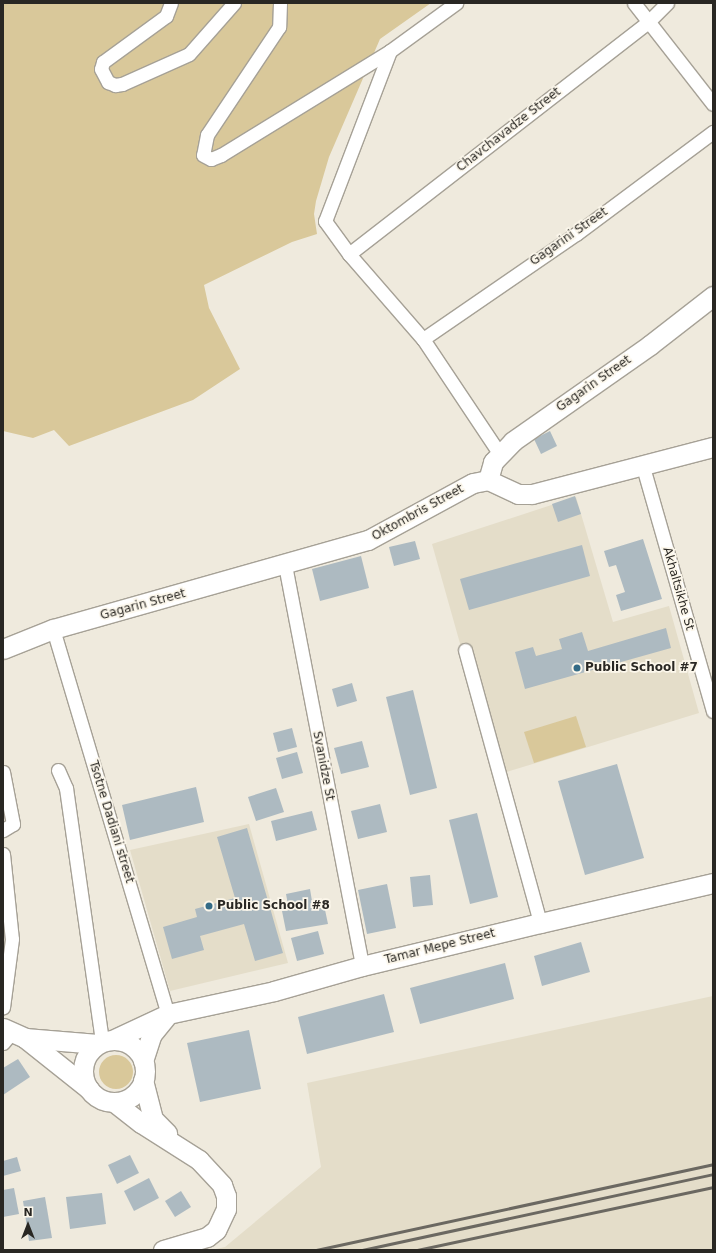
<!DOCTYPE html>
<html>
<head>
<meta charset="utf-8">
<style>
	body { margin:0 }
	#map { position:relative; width:716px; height:1253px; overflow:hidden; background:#efeadd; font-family:"DejaVu Sans",sans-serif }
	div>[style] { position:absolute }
	.built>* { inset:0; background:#e4ddc9 }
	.green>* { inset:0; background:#d9c89a }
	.round { border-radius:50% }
	.building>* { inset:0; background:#adbac1 }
	.roads { filter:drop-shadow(1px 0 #a6a196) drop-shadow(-1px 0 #a6a196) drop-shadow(0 1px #a6a196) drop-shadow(0 -1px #a6a196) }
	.street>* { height:13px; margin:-6.5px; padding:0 6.5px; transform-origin:6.5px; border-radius:6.5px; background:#fff }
	.secondary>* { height:19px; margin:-9.5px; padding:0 9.5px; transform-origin:9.5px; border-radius:9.5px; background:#fff }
	.secondary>.ring { margin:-9.5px; padding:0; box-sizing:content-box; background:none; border:19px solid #fff; border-radius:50% }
	.rail>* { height:3px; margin:-1.5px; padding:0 1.5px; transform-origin:1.5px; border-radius:1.5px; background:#6b6861 }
	.dots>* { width:11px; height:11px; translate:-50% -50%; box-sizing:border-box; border:2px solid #fcf7eb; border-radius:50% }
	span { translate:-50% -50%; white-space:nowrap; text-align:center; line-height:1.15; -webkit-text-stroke:3.5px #fcf7eb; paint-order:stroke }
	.street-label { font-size:12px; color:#292723 }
	.poi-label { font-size:12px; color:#292723; font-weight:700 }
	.left { translate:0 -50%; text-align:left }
	.frame { position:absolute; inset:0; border:4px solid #292723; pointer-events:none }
	.north { position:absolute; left:8px; top:1205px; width:40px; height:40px; -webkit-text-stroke:3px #fcf7eb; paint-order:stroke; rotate:0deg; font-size:11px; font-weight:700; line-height:16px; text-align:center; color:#292723 }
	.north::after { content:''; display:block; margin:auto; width:14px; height:18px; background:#292723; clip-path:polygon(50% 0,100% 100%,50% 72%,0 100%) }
</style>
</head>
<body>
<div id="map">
	<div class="built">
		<div style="clip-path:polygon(576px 497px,613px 622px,669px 606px,699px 713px,497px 775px,432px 544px)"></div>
		<div style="clip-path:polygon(249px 824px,288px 963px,170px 991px,130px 850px)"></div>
		<div style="clip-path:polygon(713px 996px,713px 1250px,211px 1250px,225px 1247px,321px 1167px,307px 1083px)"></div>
	</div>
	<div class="green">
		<div style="clip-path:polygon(3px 3px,431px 3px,380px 39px,329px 157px,316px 201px,314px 214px,317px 234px,292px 242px,204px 285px,209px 308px,240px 369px,193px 400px,69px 446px,54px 430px,33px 438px,3px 431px)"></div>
		<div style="clip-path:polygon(576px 716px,586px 747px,534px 763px,524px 732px)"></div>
		<div class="round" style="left:99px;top:1055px;width:34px;height:34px"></div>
	</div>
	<div class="building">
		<div style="clip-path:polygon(550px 431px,557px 446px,541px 454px,534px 439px)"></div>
		<div style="clip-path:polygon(575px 496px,581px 514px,558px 522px,552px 504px)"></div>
		<div style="clip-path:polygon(643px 539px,662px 599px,621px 611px,616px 595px,625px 592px,616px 565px,609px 567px,604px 551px)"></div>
		<div style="clip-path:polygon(415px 541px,420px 559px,394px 566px,389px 547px)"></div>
		<div style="clip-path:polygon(582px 545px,590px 576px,469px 610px,460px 579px)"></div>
		<div style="clip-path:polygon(361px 556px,369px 588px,320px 601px,312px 569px)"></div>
		<div style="clip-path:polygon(666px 628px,671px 648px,525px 689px,515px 652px,533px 647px,536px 656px,562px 649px,559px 639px,582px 632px,588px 651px)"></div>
		<div style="clip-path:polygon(352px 683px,357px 701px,337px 707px,332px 689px)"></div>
		<div style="clip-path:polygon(413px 690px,437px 788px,410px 795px,386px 697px)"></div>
		<div style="clip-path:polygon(292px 728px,297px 747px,278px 752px,273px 733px)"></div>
		<div style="clip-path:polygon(362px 741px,369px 767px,341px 774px,334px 748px)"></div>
		<div style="clip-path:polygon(297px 752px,303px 773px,282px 779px,276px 758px)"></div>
		<div style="clip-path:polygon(617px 764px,644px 858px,585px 875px,558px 781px)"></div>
		<div style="clip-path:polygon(196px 787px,204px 822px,130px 840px,122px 805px)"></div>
		<div style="clip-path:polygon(276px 788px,284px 812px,256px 821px,248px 797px)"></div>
		<div style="clip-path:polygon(380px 804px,387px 832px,358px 839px,351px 811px)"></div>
		<div style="clip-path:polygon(312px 811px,317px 830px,276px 841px,271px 821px)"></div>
		<div style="clip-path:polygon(477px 813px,498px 897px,470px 904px,449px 820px)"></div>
		<div style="clip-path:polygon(247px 828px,283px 953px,255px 961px,244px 924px,200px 936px,204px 950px,172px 959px,163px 927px,197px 917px,195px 909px,235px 898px,217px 837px)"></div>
		<div style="clip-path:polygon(430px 875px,433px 905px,413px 907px,410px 877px)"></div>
		<div style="clip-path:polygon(387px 884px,396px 928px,367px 934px,358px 890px)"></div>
		<div style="clip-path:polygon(310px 889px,313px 907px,324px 905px,328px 924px,286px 931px,282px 911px,289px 910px,286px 894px)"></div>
		<div style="clip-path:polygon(318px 931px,324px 954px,297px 961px,291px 938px)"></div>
		<div style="clip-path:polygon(581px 942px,590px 972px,542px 986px,534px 956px)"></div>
		<div style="clip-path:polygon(505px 963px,514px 999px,420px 1024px,410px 988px)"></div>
		<div style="clip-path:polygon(384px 994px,394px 1032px,307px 1054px,298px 1017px)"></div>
		<div style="clip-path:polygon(249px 1030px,261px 1089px,200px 1102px,187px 1043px)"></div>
		<div style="clip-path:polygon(18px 1059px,30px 1077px,3px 1095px,3px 1068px)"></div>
		<div style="clip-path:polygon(130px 1155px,139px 1173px,117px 1184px,108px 1165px)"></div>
		<div style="clip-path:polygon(17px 1157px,21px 1171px,3px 1176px,3px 1161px)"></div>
		<div style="clip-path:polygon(149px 1178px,159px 1198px,134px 1211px,124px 1191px)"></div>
		<div style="clip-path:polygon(14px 1188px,19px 1214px,3px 1217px,3px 1190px)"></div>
		<div style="clip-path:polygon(181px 1191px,191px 1207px,175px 1217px,165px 1201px)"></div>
		<div style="clip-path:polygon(102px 1193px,106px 1224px,70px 1229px,66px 1197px)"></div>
		<div style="clip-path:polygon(45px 1197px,52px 1238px,29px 1241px,23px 1201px)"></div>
	</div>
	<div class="roads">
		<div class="street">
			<div style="left:171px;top:3px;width:14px;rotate:111deg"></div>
			<div style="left:166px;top:16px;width:78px;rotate:143.9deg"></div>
			<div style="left:103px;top:62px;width:7px;rotate:106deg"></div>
			<div style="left:101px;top:69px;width:15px;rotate:62deg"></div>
			<div style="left:108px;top:82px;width:8px;rotate:23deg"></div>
			<div style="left:115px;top:85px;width:7px;rotate:-8deg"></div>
			<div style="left:122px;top:84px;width:73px;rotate:-24.1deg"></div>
			<div style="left:189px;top:54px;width:68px;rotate:-48.6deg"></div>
			<div style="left:280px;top:3px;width:24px;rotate:92deg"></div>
			<div style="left:279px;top:27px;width:130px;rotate:123.7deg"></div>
			<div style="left:207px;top:135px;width:20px;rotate:101deg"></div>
			<div style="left:203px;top:155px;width:9px;rotate:27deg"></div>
			<div style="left:211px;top:159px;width:11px;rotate:-22deg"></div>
			<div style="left:221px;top:155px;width:198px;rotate:-31.6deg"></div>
			<div style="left:390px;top:51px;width:82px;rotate:-36deg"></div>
			<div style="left:634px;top:3px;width:128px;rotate:52deg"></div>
			<div style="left:390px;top:51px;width:182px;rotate:110.9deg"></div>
			<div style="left:325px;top:221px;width:41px;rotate:54deg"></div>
			<div style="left:349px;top:254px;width:113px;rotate:49deg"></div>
			<div style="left:423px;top:339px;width:137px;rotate:56.3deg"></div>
			<div style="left:349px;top:254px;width:378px;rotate:-37.8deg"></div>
			<div style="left:648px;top:22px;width:27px;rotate:-45deg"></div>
			<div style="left:423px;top:339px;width:186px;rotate:-34.5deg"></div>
			<div style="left:576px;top:234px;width:171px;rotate:-36.7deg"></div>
			<div style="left:643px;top:467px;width:254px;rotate:74deg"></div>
			<div style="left:285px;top:565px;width:408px;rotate:79.1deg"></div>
			<div style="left:53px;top:629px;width:402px;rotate:73.4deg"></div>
			<div style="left:465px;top:650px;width:283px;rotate:74.6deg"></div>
			<div style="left:58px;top:770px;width:20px;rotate:66deg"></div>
			<div style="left:66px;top:788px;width:257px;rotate:81.9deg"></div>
			<div style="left:3px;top:772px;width:53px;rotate:79.1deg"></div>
			<div style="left:13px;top:824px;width:12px;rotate:149deg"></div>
			<div style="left:3px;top:854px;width:85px;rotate:84deg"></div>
			<div style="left:12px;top:939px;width:69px;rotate:97.5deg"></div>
			<div style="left:3px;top:1043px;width:13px;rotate:-51deg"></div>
		</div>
		<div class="secondary">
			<div style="left:488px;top:480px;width:19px;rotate:-74deg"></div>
			<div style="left:493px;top:462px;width:29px;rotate:-46deg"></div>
			<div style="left:513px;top:441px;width:167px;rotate:-35deg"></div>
			<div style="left:650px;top:345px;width:80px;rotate:-37.9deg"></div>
			<div style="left:3px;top:649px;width:54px;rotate:-21.8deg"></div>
			<div style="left:53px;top:629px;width:327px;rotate:-15.8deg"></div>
			<div style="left:368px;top:540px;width:119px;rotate:-28.5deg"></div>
			<div style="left:473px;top:483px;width:15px;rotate:-11deg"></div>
			<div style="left:488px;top:480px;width:33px;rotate:25deg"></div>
			<div style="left:518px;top:494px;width:14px"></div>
			<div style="left:532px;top:494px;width:187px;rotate:-14.6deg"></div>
			<div style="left:3px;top:1028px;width:24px;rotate:24deg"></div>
			<div style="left:25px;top:1038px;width:73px;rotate:4.7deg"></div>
			<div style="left:25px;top:1038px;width:82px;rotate:38.6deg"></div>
			<div style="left:112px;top:1040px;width:62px;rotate:-24.9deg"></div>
			<div style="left:168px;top:1014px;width:108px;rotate:-12.2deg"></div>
			<div style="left:274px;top:991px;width:91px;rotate:-15.9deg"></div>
			<div style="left:362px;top:966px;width:183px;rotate:-13.6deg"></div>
			<div style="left:540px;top:923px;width:178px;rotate:-13deg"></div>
			<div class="ring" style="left:83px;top:1040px;width:43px;height:43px"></div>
			<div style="left:143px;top:1061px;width:28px;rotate:-72deg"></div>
			<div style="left:152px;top:1034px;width:22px;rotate:-51deg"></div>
			<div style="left:143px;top:1080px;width:40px;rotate:75.6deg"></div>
			<div style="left:153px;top:1119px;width:20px;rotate:45deg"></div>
			<div style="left:114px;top:1102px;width:34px;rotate:38deg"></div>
			<div style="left:141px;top:1123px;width:69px;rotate:32.5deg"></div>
			<div style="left:199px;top:1160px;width:34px;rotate:47deg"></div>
			<div style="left:222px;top:1185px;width:12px;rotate:70deg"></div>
			<div style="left:226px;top:1196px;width:13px;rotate:90deg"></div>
			<div style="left:226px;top:1209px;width:23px;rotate:115deg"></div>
			<div style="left:216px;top:1230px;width:11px;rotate:142deg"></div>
			<div style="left:207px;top:1237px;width:46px;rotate:163.5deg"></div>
		</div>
	</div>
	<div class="rail">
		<div style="left:316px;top:1250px;width:406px;rotate:-12.2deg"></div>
		<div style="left:362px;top:1250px;width:359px;rotate:-12.2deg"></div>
		<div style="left:417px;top:1250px;width:303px;rotate:-12deg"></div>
	</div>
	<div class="dots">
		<div style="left:577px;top:668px;background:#346b86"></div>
		<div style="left:209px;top:906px;background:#346b86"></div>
	</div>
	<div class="street-label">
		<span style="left:509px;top:130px;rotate:-38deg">Chavchavadze Street</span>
		<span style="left:569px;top:237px;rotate:-35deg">Gagarini Street</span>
		<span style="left:594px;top:384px;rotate:-35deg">Gagarin Street</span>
		<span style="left:418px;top:513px;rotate:-29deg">Oktombris Street</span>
		<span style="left:678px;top:589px;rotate:74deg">Akhaltsikhe St</span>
		<span style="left:143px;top:605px;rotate:-15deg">Gagarin Street</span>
		<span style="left:323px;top:766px;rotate:79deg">Svanidze St</span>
		<span style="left:111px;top:822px;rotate:73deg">Tsotne Dadiani street</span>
		<span style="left:440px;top:947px;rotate:-14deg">Tamar Mepe Street</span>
	</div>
	<div class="poi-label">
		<span class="left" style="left:585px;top:668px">Public School #7</span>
		<span class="left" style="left:217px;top:906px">Public School #8</span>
	</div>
	<div class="frame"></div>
	<div class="north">N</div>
</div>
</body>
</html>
